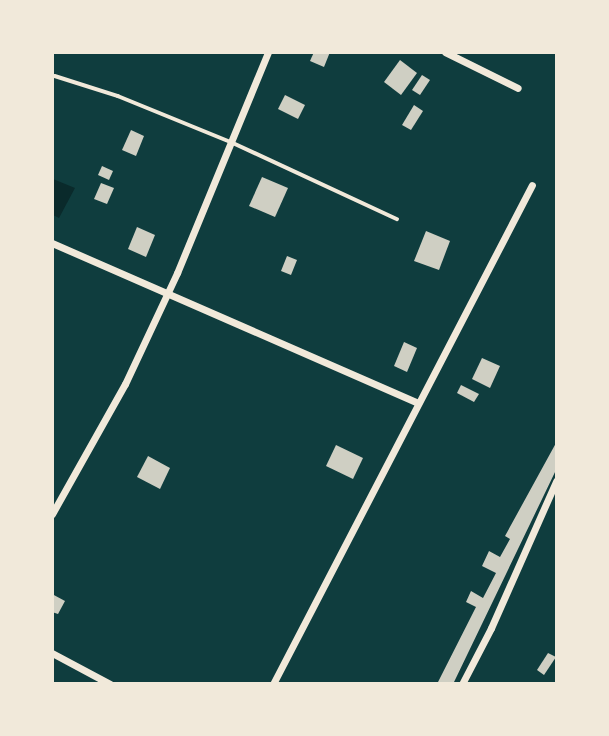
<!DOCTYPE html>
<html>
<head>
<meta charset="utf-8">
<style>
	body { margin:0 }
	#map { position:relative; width:609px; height:736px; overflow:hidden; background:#0f3d3e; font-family:"Exo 2",sans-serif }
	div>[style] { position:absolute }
	.water>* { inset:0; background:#0a2a2b }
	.building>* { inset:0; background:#cfcfc3 }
	.service>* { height:3.5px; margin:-1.75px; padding:0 1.75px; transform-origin:1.75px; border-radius:1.75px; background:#f1e9da }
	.minor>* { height:7px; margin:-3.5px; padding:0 3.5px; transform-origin:3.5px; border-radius:3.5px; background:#f1e9da }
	span { translate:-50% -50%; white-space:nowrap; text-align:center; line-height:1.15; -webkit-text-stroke:7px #f1e9da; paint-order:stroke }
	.frame { position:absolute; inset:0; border:54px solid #f1e9da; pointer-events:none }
</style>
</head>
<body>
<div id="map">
	<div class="water">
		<div style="clip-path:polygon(53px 179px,75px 188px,59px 218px,53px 215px)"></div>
	</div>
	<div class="building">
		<div style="clip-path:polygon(314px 52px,330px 52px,324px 67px,310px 61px)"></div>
		<div style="clip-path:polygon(400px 60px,417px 73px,401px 95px,384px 82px)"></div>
		<div style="clip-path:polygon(422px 75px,430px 80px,420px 95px,412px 90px)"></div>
		<div style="clip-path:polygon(285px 95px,305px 105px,298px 119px,278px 109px)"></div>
		<div style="clip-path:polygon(414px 105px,423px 111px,411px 130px,402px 125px)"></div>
		<div style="clip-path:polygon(131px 130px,144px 136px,136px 156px,122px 150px)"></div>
		<div style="clip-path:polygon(102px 166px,113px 171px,109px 180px,98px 175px)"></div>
		<div style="clip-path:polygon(262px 177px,288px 188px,275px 217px,249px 206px)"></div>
		<div style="clip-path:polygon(101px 183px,114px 188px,107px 204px,94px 199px)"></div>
		<div style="clip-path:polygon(137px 227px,155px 235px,146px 257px,128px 249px)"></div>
		<div style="clip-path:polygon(426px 231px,450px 241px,439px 270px,414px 261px)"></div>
		<div style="clip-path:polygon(287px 256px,297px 260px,291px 275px,281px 271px)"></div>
		<div style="clip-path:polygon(404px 342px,417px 348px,407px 372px,394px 366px)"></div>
		<div style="clip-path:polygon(482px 358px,500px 366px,490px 388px,472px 379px)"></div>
		<div style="clip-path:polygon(461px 385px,479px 394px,474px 402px,457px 393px)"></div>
		<div style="clip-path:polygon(556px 443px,556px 470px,455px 680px,453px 684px,437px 684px,476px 607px,466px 602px,471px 591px,483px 598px,496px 573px,482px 566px,489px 551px,500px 557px,510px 539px,505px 536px)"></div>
		<div style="clip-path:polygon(336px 445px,363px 458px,353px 479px,326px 466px)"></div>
		<div style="clip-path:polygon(148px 456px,170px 468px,160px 489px,137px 477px)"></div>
		<div style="clip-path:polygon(52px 594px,65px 601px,58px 614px,52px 612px)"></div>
		<div style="clip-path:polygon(548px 653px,556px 657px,544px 675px,537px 670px)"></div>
	</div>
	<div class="service">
		<div style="left:55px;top:76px;width:66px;rotate:17.6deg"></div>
		<div style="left:118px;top:96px;width:122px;rotate:22.2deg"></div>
		<div style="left:231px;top:142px;width:183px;rotate:24.9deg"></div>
	</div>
	<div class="minor">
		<div style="left:445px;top:52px;width:81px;rotate:26.3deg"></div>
		<div style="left:52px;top:243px;width:399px;rotate:23.6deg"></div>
		<div style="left:52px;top:514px;width:149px;rotate:-60.7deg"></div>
		<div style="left:125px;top:384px;width:123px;rotate:-64.9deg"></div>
		<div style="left:177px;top:273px;width:239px;rotate:-67.6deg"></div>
		<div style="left:52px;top:653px;width:66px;rotate:28.1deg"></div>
		<div style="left:273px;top:684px;width:562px;rotate:-62.57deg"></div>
		<div style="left:462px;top:684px;width:63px;rotate:-62.6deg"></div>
		<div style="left:491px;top:628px;width:161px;rotate:-66.1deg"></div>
	</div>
	<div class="frame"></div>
</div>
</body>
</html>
